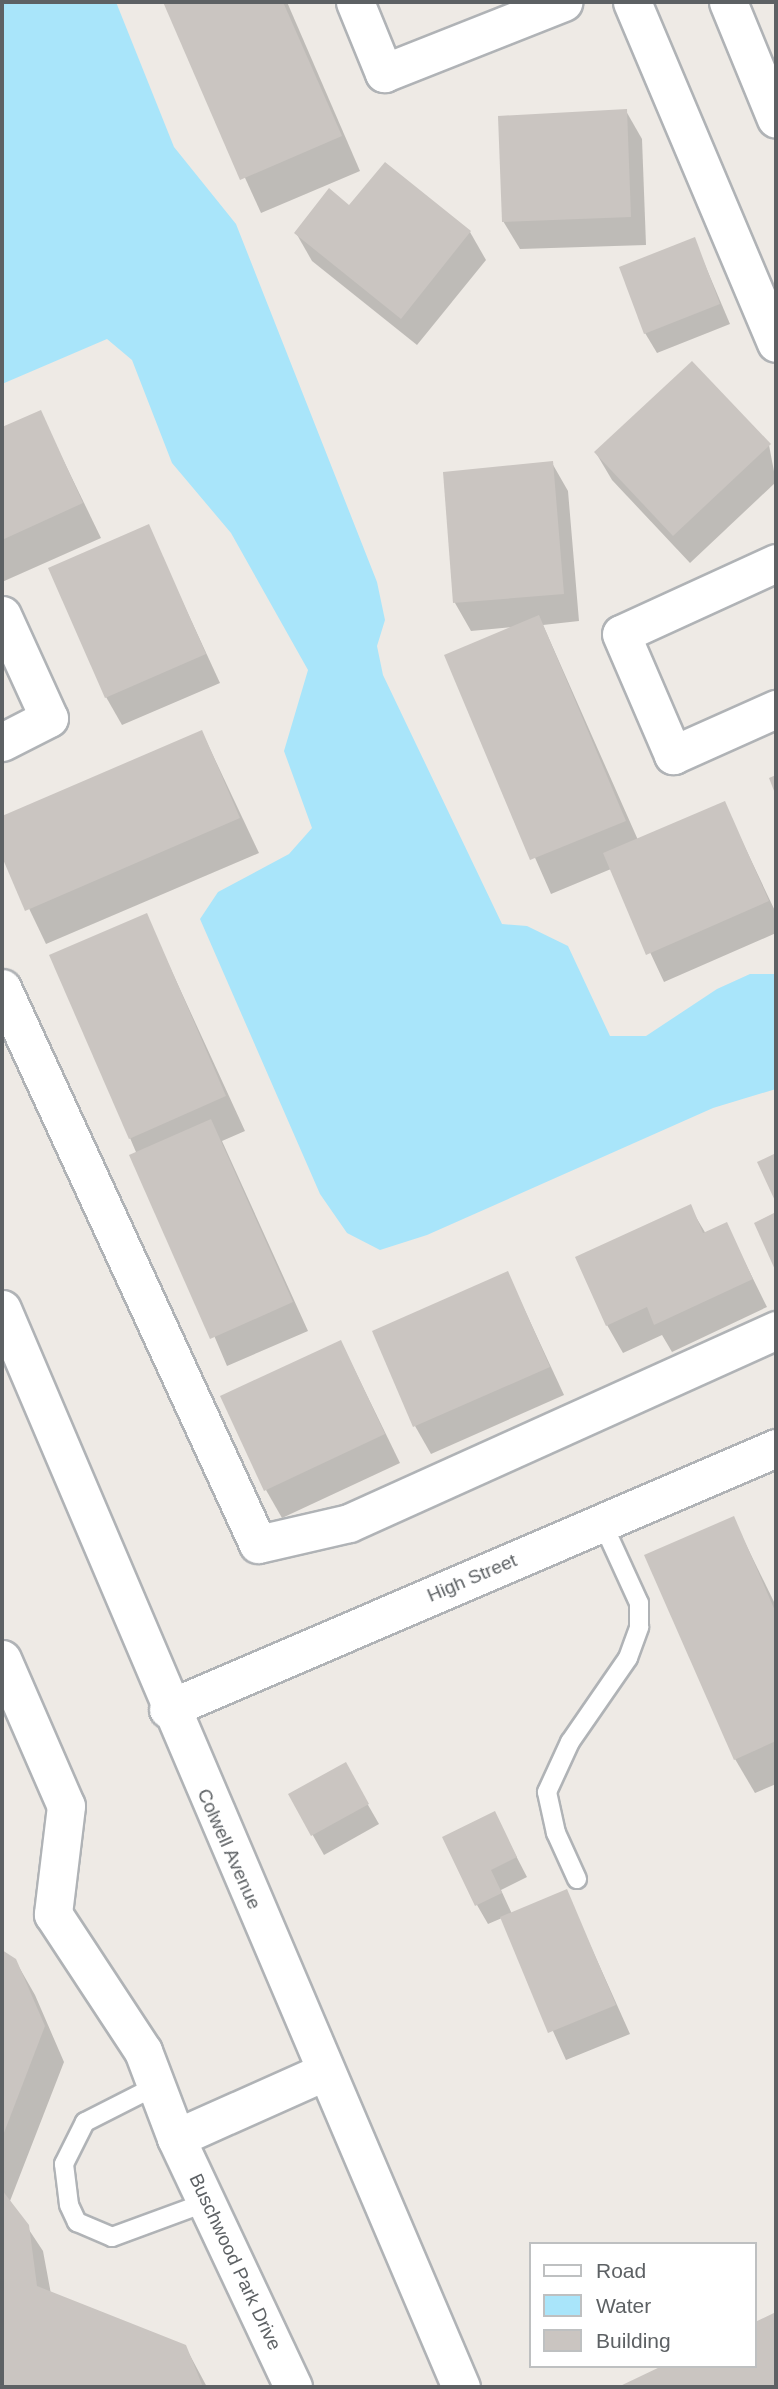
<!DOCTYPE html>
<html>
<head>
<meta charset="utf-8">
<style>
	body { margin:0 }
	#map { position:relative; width:778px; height:2389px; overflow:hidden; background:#eeeae5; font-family:Arial,sans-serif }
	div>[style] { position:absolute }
	.water>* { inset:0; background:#a9e5fa }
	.shadow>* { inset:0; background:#0003 }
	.building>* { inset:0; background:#cac5c1 }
	.roads { filter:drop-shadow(2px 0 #b0b3b6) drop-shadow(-2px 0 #b0b3b6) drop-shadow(0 2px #b0b3b6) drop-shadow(0 -2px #b0b3b6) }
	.lane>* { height:18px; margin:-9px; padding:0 9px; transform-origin:9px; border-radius:9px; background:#fff }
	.street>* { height:37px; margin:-18.5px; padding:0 18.5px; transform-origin:18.5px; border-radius:18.5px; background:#fff }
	span { translate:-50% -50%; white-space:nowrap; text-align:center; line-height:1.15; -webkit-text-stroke:7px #fff; paint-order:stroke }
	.street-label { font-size:19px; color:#5d6164 }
	.frame { position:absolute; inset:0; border:4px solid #5d6164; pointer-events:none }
	.legend { position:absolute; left:529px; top:2242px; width:228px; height:126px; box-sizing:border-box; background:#fff; border:2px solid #bec0c1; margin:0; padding:9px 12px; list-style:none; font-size:21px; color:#5d6164 }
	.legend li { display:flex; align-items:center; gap:14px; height:35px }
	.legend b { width:35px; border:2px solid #bec0c1 }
</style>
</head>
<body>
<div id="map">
	<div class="water">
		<div style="clip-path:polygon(2px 2px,116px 2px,174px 147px,236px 224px,377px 582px,385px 620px,377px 646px,383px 675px,502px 924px,527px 926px,568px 946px,610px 1036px,646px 1036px,717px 989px,750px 974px,776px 974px,776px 1089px,713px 1108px,427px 1235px,380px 1250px,347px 1233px,320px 1194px,200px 919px,218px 892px,289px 854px,312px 828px,284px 751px,308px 670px,231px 533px,172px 463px,132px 360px,107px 339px,2px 384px)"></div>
	</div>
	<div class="shadow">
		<div style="clip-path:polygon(165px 2px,287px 2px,360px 171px,261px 213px)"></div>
		<div style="clip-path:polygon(626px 111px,642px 139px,646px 245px,520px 249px,503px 221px)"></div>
		<div style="clip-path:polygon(349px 208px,470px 232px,486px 260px,417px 345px,312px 261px,296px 233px)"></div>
		<div style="clip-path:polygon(694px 239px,730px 324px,657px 353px,645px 333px)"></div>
		<div style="clip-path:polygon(40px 412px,101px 538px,2px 582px,2px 429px)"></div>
		<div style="clip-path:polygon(769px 445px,776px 482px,690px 563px,612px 480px,596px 453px)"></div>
		<div style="clip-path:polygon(552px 463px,568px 491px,579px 621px,543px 625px,638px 840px,724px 803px,776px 913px,776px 933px,664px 982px,611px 869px,551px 894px,446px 656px,513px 627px,471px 631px,455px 603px,445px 473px)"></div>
		<div style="clip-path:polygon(148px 527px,220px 683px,122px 725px,106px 697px)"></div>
		<div style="clip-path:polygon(202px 732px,259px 853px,46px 944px,2px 852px,2px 818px)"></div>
		<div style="clip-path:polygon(146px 915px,245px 1131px,222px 1141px,308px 1331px,227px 1366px,130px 1138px)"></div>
		<div style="clip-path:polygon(690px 1207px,706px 1234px,726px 1224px,767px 1307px,672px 1352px,662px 1335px,623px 1353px,607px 1325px)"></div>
		<div style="clip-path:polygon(508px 1274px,564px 1395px,431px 1454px,415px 1426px)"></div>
		<div style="clip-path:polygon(341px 1342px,400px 1463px,282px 1518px,266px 1490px)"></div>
		<div style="clip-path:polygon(733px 1518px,776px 1606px,776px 1784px,755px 1793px,735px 1759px)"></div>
		<div style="clip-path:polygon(345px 1765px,379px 1824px,324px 1855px,290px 1795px)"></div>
		<div style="clip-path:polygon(494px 1813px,527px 1877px,501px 1890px,512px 1914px,566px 1891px,630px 2034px,566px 2060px,502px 1918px,488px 1924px,477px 1905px)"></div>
		<div style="clip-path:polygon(2px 1953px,15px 1960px,35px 1995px,64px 2062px,10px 2201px,43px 2251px,51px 2294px,185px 2346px,207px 2387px,2px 2387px)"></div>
		<div style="clip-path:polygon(776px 2313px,776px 2387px,622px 2387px,666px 2366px,755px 2366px,755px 2323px)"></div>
	</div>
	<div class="building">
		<div style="clip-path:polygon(163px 2px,283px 2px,342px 136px,240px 180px)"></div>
		<div style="clip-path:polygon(627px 109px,631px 217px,502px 222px,498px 116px)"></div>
		<div style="clip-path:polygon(385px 162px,471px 231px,401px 319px,294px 233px,329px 188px,349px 205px)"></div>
		<div style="clip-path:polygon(695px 237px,720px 304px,644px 334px,619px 267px)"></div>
		<div style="clip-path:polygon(692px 361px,771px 444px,673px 536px,594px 452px)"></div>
		<div style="clip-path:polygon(41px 410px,83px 503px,2px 540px,2px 427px)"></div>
		<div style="clip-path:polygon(553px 461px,564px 594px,453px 603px,443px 472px)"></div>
		<div style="clip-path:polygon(149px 524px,206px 654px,105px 698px,48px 568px)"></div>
		<div style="clip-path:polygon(539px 615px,626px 821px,530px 860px,444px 655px)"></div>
		<div style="clip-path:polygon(202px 730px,240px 818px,25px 911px,2px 857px,2px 816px)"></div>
		<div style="clip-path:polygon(776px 775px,776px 796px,769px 778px)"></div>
		<div style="clip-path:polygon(725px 801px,769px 901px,646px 955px,603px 853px)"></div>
		<div style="clip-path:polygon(147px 913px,226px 1096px,129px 1139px,49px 955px)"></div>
		<div style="clip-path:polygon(211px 1119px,293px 1302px,210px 1339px,129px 1155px)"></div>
		<div style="clip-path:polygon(776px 1153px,776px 1203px,757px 1162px)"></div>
		<div style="clip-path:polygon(691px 1204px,703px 1233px,727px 1222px,753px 1279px,654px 1325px,647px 1307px,606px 1326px,575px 1257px)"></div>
		<div style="clip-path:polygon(776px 1212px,776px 1272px,754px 1223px)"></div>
		<div style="clip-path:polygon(508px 1271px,550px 1367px,413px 1427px,372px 1331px)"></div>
		<div style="clip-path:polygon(341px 1340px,385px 1434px,264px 1491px,220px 1396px)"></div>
		<div style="clip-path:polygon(734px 1516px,776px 1613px,776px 1741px,734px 1760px,644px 1555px)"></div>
		<div style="clip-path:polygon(346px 1762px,369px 1804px,311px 1836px,288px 1794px)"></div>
		<div style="clip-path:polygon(495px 1811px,517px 1857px,491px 1870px,502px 1893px,475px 1906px,442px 1837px)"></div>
		<div style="clip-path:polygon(567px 1889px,616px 2005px,548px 2033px,500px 1917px)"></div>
		<div style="clip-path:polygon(2px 1950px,16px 1959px,45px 2026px,2px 2138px)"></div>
		<div style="clip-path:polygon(2px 2190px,29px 2225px,37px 2286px,186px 2345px,203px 2387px,2px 2387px)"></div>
		<div style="clip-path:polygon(776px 2312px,776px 2387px,618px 2387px,662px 2366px,755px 2366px,755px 2322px)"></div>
	</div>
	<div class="roads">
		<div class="lane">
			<div style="left:577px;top:1879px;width:51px;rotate:-114.5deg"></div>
			<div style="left:556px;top:1833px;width:42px;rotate:-102.4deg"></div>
			<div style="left:547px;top:1792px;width:55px;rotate:-65.3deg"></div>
			<div style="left:570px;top:1742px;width:102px;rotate:-55.4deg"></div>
			<div style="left:628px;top:1658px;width:33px;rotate:-70deg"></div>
			<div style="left:639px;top:1627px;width:24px;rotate:-90deg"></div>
			<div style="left:639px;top:1603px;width:89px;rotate:-114.6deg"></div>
			<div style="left:156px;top:2086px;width:80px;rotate:153.1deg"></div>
			<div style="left:85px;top:2122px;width:47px;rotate:116.6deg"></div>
			<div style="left:64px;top:2164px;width:41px;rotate:83deg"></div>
			<div style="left:69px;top:2205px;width:19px;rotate:65deg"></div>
			<div style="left:77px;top:2222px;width:38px;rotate:23deg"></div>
			<div style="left:112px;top:2237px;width:101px;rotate:-20.2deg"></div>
		</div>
		<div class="street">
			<div style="left:355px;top:2px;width:77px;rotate:67.8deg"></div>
			<div style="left:384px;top:73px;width:193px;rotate:-21.6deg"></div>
			<div style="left:632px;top:2px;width:370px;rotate:67.1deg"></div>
			<div style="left:728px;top:2px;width:126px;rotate:67.7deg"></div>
			<div style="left:776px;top:563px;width:170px;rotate:155.4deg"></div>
			<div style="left:621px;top:634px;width:132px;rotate:66.7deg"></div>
			<div style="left:673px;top:755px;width:113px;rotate:-24.1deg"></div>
			<div style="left:2px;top:615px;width:113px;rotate:65.5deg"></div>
			<div style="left:49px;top:718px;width:53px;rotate:152.9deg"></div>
			<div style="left:2px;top:988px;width:612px;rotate:65.28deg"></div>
			<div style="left:258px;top:1544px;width:93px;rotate:-13deg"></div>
			<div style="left:349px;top:1523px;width:469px;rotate:-24.3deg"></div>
			<div style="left:2px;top:1309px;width:1172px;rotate:66.94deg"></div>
			<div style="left:2px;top:1659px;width:160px;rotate:66.5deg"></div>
			<div style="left:66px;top:1806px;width:109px;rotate:96.9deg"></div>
			<div style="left:53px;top:1914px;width:164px;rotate:56.7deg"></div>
			<div style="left:143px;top:2051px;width:93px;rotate:69.2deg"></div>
			<div style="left:176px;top:2138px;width:275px;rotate:64.8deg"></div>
			<div style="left:168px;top:1709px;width:662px;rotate:-23.23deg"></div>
			<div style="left:176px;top:2138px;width:164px;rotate:-24.1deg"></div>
		</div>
	</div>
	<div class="street-label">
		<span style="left:472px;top:1578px;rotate:-23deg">High Street</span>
		<span style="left:229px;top:1849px;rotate:66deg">Colwell Avenue</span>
		<span style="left:235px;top:2262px;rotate:65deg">Buschwood Park Drive</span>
	</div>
	<div class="frame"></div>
	<ul class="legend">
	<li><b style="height:9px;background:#fff"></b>Road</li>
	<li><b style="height:19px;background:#a9e5fa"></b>Water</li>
	<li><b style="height:19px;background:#cac5c1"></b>Building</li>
	</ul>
</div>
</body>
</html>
